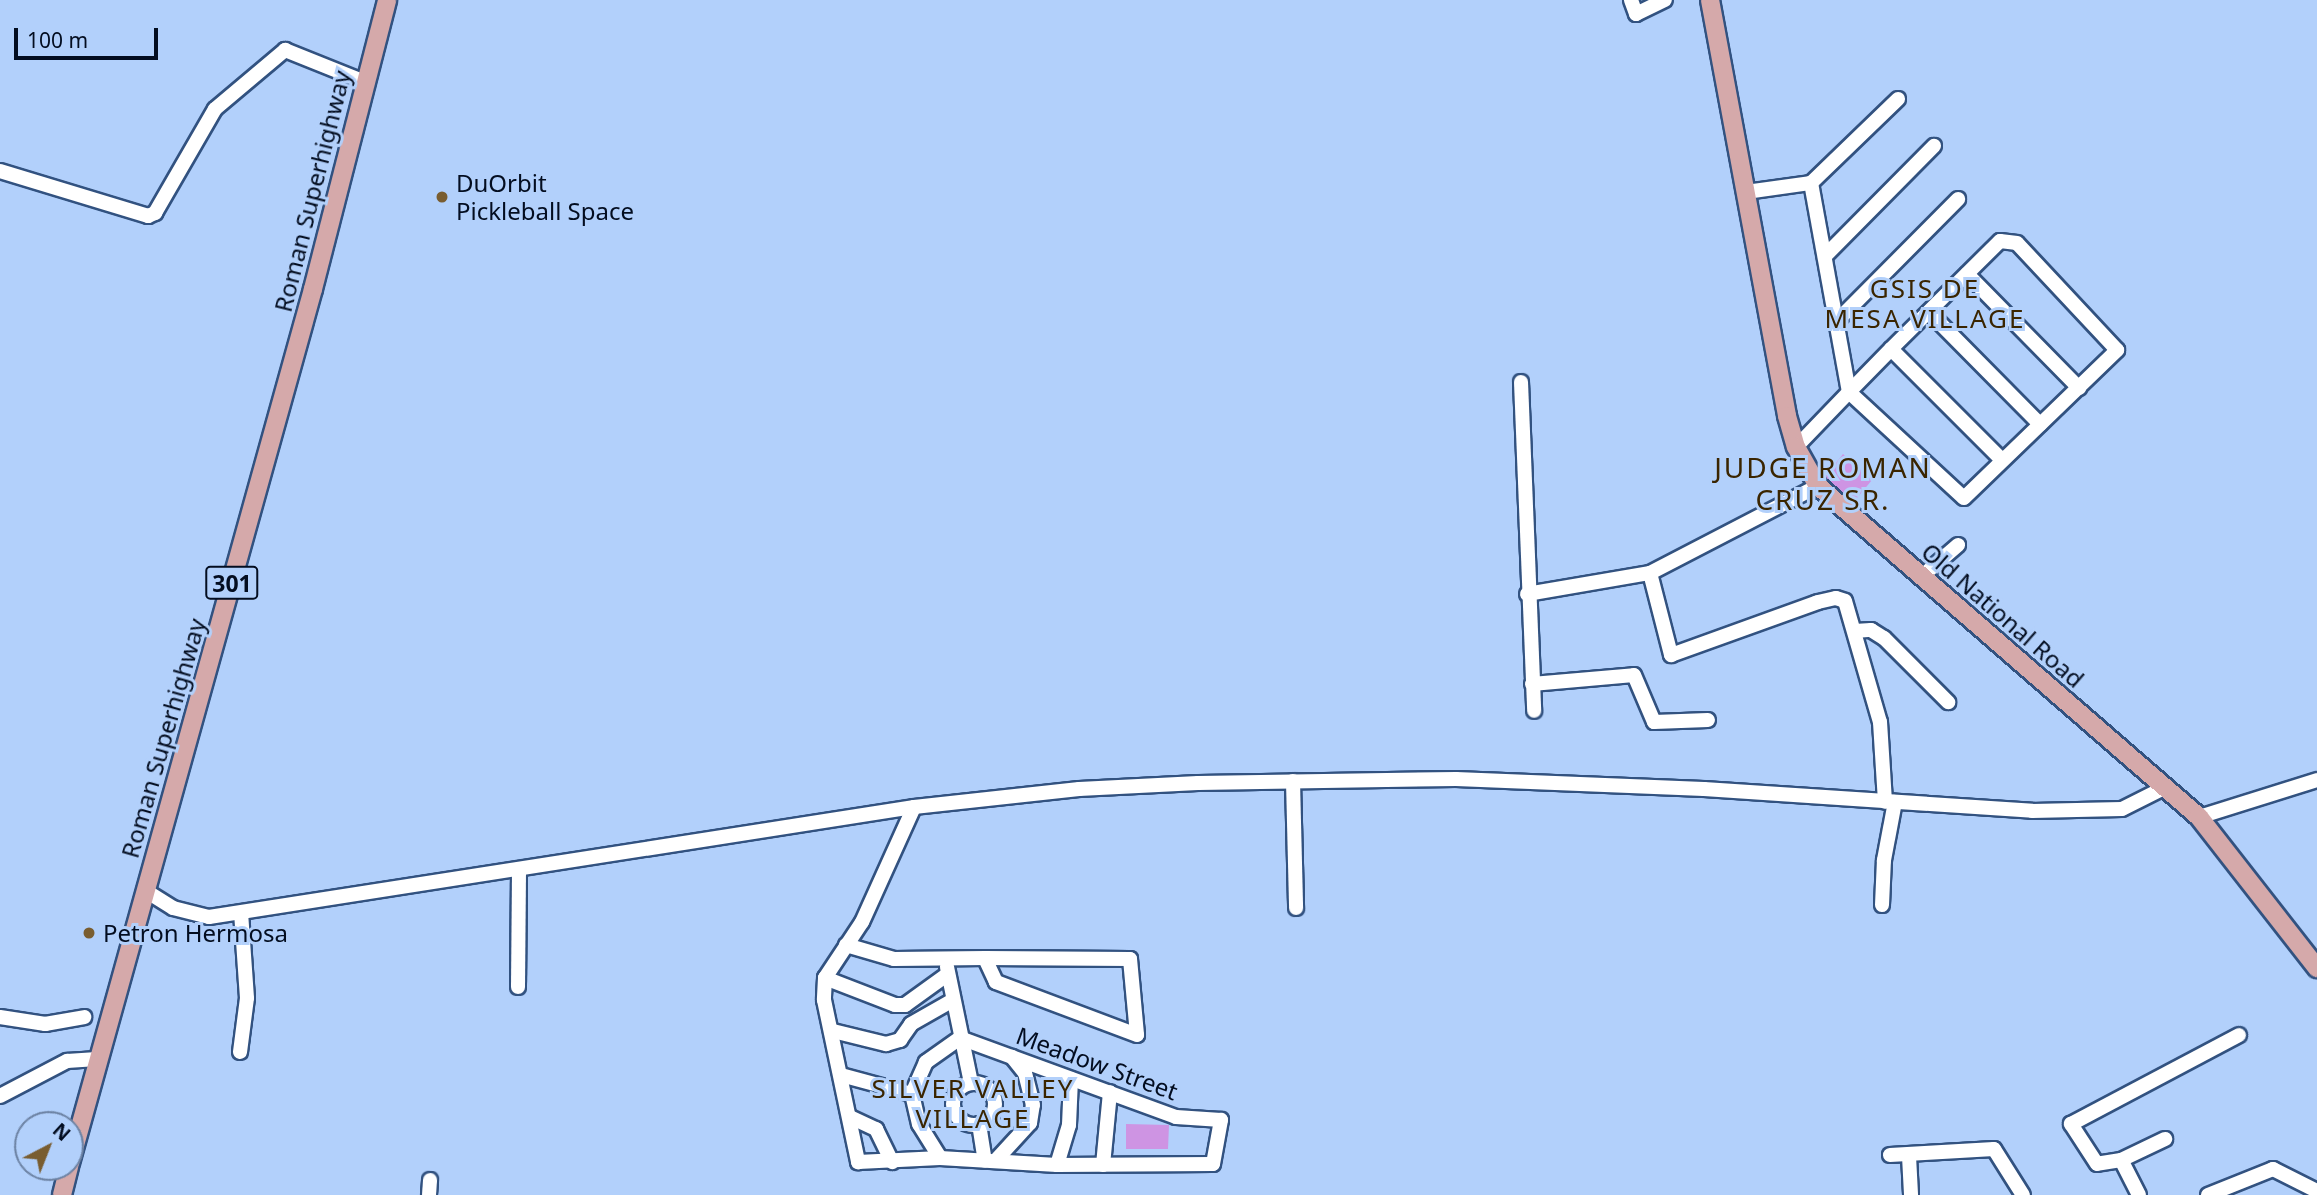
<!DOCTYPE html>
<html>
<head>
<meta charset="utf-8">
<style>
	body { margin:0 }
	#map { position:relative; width:2317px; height:1195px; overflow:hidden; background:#b2d0fb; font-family:"Noto Sans",sans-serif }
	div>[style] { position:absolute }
	.green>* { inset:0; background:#ce94e3 }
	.roads { filter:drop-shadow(2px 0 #325280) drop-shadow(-2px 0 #325280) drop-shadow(0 2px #325280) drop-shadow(0 -2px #325280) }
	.minor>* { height:14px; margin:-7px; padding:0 7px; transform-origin:7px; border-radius:7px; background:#fff }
	.minor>.ring { margin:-7px; padding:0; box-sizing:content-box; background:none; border:14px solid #fff; border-radius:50% }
	.major>* { height:18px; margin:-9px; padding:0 9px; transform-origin:9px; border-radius:9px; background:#d5a9aa }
	.dots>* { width:19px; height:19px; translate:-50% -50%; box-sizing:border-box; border:4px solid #b2d0fb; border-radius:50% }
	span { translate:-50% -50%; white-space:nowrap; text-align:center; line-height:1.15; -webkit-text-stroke:6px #b2d0fb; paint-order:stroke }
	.shield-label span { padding:2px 5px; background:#b2d0fb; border:2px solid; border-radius:5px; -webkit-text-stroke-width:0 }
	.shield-label { font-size:23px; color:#030d20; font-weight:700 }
	.poi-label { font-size:24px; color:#030d20 }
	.left { translate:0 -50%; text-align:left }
	.street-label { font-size:24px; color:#030d20 }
	.neighbourhood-label { font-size:26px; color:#3a2500; letter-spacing:2px }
	.quarter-label { font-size:28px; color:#3a2500; letter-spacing:2px }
	.north { position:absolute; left:14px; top:1111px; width:70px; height:70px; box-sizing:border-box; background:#b2d0fb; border:2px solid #6c82a3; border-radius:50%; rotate:42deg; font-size:19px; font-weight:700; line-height:28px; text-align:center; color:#030d20 }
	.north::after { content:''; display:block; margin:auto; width:24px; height:32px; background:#795d30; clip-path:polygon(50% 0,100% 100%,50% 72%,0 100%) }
	.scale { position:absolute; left:14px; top:28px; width:144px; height:32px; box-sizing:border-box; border:4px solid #030d20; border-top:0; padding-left:9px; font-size:21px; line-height:24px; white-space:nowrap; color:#030d20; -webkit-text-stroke:5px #b2d0fb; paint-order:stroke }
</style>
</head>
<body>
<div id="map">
	<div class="green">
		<div style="clip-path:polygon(1843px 454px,1872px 480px,1852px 504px,1824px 478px)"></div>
		<div style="clip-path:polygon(1126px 1124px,1169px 1125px,1168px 1149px,1126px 1149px)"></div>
	</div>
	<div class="roads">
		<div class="minor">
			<div style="left:1631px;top:0;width:15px;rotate:70deg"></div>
			<div style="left:1636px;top:14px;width:32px;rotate:-26deg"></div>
			<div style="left:0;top:171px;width:155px;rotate:16.9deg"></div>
			<div style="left:148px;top:216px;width:8px;rotate:-23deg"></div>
			<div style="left:155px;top:213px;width:120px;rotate:-60deg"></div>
			<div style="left:215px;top:109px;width:92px;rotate:-40.1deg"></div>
			<div style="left:285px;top:50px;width:86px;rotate:21.8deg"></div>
			<div style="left:1811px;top:183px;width:121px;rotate:-44deg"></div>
			<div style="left:1746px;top:192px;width:66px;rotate:-7.9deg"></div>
			<div style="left:1811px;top:183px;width:212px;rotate:79.7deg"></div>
			<div style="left:1849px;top:392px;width:156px;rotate:42.7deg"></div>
			<div style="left:1964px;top:498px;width:213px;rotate:-44deg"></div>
			<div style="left:2117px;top:350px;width:146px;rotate:-133.1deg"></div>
			<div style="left:2017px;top:243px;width:17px;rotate:-173deg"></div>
			<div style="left:2000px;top:241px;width:153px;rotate:135.3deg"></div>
			<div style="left:1891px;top:349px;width:60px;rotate:134.3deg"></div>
			<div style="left:1849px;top:392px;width:76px;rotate:133.9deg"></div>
			<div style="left:1825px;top:256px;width:155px;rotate:-45.3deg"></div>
			<div style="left:1967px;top:274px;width:160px;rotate:45.5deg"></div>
			<div style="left:1929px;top:312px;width:158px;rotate:45.3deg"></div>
			<div style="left:1837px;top:321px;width:172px;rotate:-45.2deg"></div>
			<div style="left:1891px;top:349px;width:157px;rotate:45deg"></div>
			<div style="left:1521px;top:382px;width:329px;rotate:87.7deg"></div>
			<div style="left:1650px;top:573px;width:85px;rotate:75.6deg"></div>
			<div style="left:1671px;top:655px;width:156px;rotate:-19.8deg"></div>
			<div style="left:1818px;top:602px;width:18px;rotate:-13deg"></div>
			<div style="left:1836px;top:598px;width:9px;rotate:18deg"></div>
			<div style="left:1845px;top:601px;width:126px;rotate:73.9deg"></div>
			<div style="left:1880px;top:722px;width:80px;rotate:86.4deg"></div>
			<div style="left:1921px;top:577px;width:49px;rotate:-40.9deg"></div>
			<div style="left:1527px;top:594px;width:125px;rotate:-9.7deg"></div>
			<div style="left:1650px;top:573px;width:189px;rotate:-27.4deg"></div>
			<div style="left:1855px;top:631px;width:16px;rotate:-4deg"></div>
			<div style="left:1871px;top:630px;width:15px;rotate:32deg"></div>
			<div style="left:1884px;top:638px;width:91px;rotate:45deg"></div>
			<div style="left:1532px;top:684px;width:102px;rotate:-5deg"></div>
			<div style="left:1634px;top:675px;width:51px;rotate:66.9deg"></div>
			<div style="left:1654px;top:722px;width:54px;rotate:-2.1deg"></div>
			<div style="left:1293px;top:781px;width:127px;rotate:88.6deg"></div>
			<div style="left:914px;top:807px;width:126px;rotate:114.3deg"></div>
			<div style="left:862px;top:922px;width:67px;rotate:123.5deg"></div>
			<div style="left:825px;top:978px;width:22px;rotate:93deg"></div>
			<div style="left:824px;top:1000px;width:166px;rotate:78.1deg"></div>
			<div style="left:858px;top:1162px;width:82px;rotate:-2.8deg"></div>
			<div style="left:940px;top:1158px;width:117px;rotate:3.4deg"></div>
			<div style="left:1057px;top:1165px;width:156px;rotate:-0.4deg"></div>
			<div style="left:1213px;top:1164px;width:45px;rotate:-79.7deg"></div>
			<div style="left:1221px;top:1120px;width:45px;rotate:-176.2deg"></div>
			<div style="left:1176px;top:1117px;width:230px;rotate:-159.9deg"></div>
			<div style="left:960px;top:1038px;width:42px;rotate:144.8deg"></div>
			<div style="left:926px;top:1062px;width:35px;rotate:114deg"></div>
			<div style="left:912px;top:1094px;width:31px;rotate:77deg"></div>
			<div style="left:919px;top:1124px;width:40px;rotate:58deg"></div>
			<div style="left:2199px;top:817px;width:124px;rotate:-17.4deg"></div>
			<div style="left:146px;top:891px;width:32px;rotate:32deg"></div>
			<div style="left:173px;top:908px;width:37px;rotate:14deg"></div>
			<div style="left:209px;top:917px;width:714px;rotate:-8.87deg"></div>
			<div style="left:914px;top:807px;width:166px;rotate:-6.2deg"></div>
			<div style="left:1079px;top:789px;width:119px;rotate:-2.9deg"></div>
			<div style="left:1198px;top:783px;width:258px;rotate:-0.9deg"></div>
			<div style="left:1456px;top:779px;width:248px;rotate:2.3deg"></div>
			<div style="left:1704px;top:789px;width:329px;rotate:3.8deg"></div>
			<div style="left:2032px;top:811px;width:90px;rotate:-1.3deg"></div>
			<div style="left:2122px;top:809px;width:49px;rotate:-26.6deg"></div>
			<div style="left:1882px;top:905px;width:45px;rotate:-87.5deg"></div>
			<div style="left:1884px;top:860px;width:59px;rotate:-79.3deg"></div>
			<div style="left:846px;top:945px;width:50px;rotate:16.3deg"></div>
			<div style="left:894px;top:959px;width:91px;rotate:-0.6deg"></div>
			<div style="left:985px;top:958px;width:145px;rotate:0.4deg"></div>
			<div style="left:1130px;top:959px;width:76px;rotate:84.7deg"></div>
			<div style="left:1137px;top:1035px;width:151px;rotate:-159.4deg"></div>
			<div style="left:996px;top:982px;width:26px;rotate:-115deg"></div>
			<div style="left:947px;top:967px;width:118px;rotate:78.3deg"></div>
			<div style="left:825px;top:978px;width:75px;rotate:21.1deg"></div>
			<div style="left:895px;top:1005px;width:10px"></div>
			<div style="left:905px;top:1005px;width:53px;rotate:-35.8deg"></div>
			<div style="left:518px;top:987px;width:118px;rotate:-89.5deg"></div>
			<div style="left:0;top:1017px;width:46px;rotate:8.8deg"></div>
			<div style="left:45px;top:1024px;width:40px;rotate:-10deg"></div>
			<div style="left:833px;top:1031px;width:55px;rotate:13.8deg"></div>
			<div style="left:886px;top:1044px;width:15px;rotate:-16deg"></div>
			<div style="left:900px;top:1040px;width:19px;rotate:-55deg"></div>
			<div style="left:911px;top:1024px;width:48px;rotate:-29.7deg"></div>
			<div style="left:240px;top:1052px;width:54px;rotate:-82.6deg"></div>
			<div style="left:247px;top:998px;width:85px;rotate:-94deg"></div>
			<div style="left:841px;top:1075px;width:73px;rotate:15deg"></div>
			<div class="ring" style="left:953px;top:1083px;width:28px;height:28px"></div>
			<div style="left:0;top:1096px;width:76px;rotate:-27.6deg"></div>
			<div style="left:67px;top:1061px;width:30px;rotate:-4deg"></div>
			<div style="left:850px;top:1117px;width:29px;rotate:25deg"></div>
			<div style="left:876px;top:1129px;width:37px;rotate:64deg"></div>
			<div style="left:979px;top:1124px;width:37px;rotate:81deg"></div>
			<div style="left:1890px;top:1155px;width:104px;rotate:-3.3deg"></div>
			<div style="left:1994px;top:1149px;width:54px;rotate:57.8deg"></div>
			<div style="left:1909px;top:1156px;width:39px;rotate:87deg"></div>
			<div style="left:997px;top:1159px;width:49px;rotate:-47.5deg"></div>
			<div style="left:1030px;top:1123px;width:18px;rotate:-81deg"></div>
			<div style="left:1033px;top:1105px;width:33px;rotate:-104deg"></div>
			<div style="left:1025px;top:1073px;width:21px;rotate:-129deg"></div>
			<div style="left:2121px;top:1160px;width:49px;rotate:-25.5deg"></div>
			<div style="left:1057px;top:1165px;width:42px;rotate:-73.3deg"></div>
			<div style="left:1069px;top:1125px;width:46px;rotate:-87.5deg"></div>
			<div style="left:1103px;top:1165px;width:73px;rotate:-84.5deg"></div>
			<div style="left:429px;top:1195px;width:15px;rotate:-86deg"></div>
			<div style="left:2139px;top:1195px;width:39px;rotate:-117deg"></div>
			<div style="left:2121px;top:1160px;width:24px;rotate:171deg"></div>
			<div style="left:2097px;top:1164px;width:48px;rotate:-123deg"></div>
			<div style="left:2071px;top:1124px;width:190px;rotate:-27.9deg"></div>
			<div style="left:2208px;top:1195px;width:70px;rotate:-21.8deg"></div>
			<div style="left:2273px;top:1169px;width:49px;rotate:26.6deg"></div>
		</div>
		<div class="major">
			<div style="left:1710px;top:0;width:423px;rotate:79.5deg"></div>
			<div style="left:1787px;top:416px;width:32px;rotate:74deg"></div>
			<div style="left:1796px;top:447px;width:45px;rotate:60.6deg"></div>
			<div style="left:1818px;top:486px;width:505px;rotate:40.98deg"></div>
			<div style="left:2199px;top:817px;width:192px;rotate:52deg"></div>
			<div style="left:70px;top:1163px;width:907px;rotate:-74.46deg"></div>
			<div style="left:313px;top:289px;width:298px;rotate:-75.6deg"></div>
			<div style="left:62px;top:1195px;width:29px;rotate:-76deg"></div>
		</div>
	</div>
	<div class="dots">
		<div style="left:442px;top:197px;background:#795d30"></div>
		<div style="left:89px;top:933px;background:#795d30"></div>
	</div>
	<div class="shield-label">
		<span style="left:232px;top:583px">301</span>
	</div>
	<div class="poi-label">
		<span class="left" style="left:456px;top:197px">DuOrbit<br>Pickleball Space</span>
		<span class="left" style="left:103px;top:933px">Petron Hermosa</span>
	</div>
	<div class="street-label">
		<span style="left:312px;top:191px;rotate:-76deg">Roman Superhighway</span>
		<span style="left:2003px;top:615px;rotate:41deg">Old National Road</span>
		<span style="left:163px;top:738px;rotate:-74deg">Roman Superhighway</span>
		<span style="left:1097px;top:1063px;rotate:20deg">Meadow Street</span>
	</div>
	<div class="neighbourhood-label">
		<span style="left:1925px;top:304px">GSIS DE<br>MESA VILLAGE</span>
		<span style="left:973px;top:1104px">SILVER VALLEY<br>VILLAGE</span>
	</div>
	<div class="quarter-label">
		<span style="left:1823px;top:483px">JUDGE ROMAN<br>CRUZ SR.</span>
	</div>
	<div class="north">N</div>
	<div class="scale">100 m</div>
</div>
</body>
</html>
